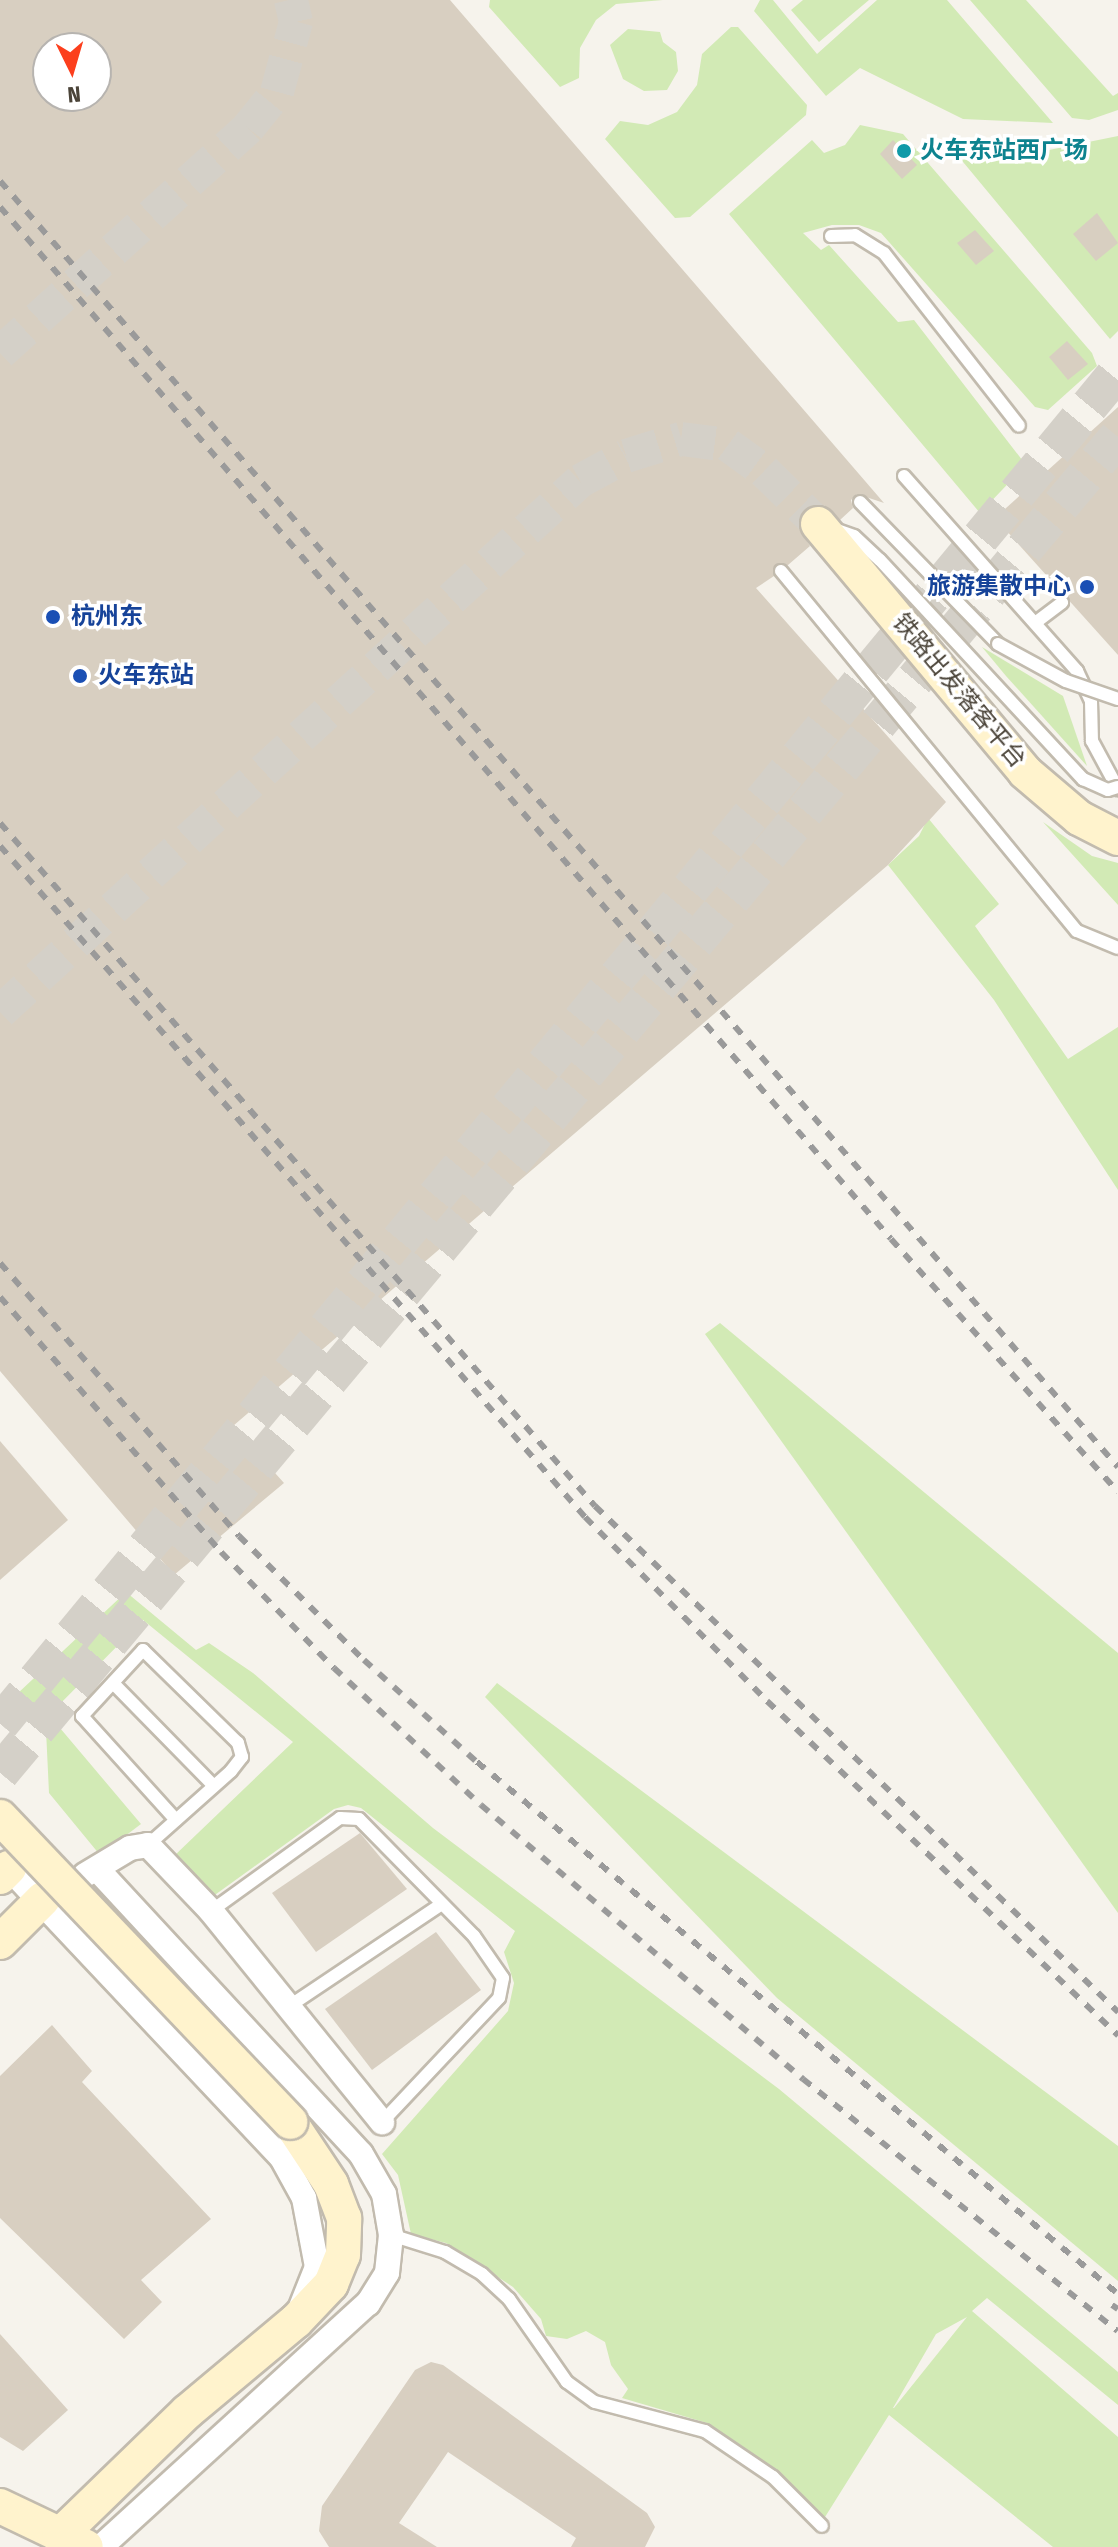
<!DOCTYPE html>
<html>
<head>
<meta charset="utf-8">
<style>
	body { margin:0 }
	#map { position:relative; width:1118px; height:2547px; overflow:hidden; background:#f6f3ec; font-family:"Fira Sans Condensed","Noto Sans SC",sans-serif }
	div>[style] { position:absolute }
	.green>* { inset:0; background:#d2eab5 }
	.building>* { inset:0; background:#d8cfc1 }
	.secondary-tunnel>* { height:34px; margin-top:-17px; transform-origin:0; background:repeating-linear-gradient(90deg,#d4d0c8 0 34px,transparent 0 51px) }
	.primary-tunnel>* { height:38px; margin-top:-19px; transform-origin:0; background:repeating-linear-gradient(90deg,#d4d0c8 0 38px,transparent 0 57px) }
	.roads { filter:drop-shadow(2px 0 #c2bbae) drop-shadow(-2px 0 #c2bbae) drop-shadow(0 2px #c2bbae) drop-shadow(0 -2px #c2bbae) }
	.lane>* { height:12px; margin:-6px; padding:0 6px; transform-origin:6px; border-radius:6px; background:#fff }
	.street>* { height:24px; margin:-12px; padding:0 12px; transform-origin:12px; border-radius:12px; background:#fff }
	.secondary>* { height:34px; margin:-17px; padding:0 17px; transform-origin:17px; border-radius:17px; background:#fff3cd }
	.rail>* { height:6px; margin-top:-3px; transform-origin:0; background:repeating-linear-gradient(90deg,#9a9a9a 0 10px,transparent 0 20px) }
	.bridges { filter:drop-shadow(2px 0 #c2bbae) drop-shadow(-2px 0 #c2bbae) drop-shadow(0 2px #c2bbae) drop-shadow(0 -2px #c2bbae) }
	.lane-bridge>* { height:12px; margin:-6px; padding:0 6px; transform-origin:6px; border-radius:6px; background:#fff }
	.secondary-bridge>* { height:34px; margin:-17px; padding:0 17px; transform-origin:17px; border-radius:17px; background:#fff3cd }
	.dots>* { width:22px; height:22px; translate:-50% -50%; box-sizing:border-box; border:4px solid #fff; border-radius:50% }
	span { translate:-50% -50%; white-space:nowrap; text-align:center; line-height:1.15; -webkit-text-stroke:7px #fff; paint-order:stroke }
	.culture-label { font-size:24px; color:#0d838f; font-weight:700 }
	.left { translate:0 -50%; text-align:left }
	.transit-label { font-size:24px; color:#164399; font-weight:700 }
	.right { translate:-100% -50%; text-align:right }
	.street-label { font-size:24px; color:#4b4439 }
	.north { position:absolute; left:32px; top:32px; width:80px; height:80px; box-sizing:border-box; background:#fff; border:2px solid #b7b4b0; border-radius:50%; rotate:175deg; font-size:22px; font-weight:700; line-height:32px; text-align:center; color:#4b4439 }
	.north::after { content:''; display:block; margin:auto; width:28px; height:36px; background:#fc3f1d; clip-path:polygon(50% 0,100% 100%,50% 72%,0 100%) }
</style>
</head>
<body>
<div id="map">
	<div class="green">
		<div style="clip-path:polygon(490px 0,663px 0,616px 4px,596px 20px,580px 48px,579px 78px,560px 87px,489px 7px)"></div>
		<div style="clip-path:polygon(760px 0,773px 0,817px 54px,877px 0,947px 0,1053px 123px,963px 119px,860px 68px,826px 96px,754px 11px)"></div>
		<div style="clip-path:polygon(803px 0,869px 0,819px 42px,791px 10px)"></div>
		<div style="clip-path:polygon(970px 0,1026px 0,1113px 96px,1118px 93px,1118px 110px,1089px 120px,1072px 118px)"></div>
		<div style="clip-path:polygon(731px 27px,738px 27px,807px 105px,806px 115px,690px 217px,675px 218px,605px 139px,620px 121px,648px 125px,677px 112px,697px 85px,702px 54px)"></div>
		<div style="clip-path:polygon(628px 29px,660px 32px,663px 42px,676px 52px,678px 71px,667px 90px,644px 91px,623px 79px,610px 45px)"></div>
		<div style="clip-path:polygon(860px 125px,903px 134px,1092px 353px,1097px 366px,1048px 410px,1035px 407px,881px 233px,859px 225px,832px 225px,803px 233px,821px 250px,829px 245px,898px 322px,914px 320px,1026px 465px,980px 513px,729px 214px,812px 140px,824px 153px,845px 145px)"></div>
		<div style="clip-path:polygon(1118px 136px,1118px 331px,1110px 339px,949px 145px,1049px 150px)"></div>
		<div style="clip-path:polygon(982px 647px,1063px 696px,1087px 766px,1006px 676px)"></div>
		<div style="clip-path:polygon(928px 818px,999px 904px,975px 926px,1068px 1059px,1118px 1027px,1118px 1190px,994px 1000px,888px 865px,919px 836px)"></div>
		<div style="clip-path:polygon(1043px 822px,1092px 856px,1118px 863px,1118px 905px)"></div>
		<div style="clip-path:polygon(720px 1323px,1118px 1653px,1118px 1913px,705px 1334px)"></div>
		<div style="clip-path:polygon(evenodd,126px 1592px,196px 1650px,209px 1643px,253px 1673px,433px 1828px,779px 2089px,1118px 2372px,1118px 2405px,987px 2298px,972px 2311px,1118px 2437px,1118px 2547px,1053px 2547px,889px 2415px,825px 2517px,799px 2500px,769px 2466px,707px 2423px,622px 2398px,628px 2389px,611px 2365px,605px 2342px,586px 2331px,567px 2339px,546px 2336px,541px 2319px,513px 2287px,446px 2243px,411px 2234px,398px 2175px,382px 2154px,508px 2011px,514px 1983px,504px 1952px,515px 1931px,361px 1808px,348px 1805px,334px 1809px,212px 1897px,174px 1856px,293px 1742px,143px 1620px,49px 1715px,141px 1824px,100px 1855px,49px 1793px,46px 1730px,17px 1694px,126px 1592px,967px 2317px,894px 2408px,893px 2408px,936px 2334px,967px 2317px)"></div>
		<div style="clip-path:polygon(497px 1683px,1118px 2146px,1118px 2281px,777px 1998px,485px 1697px)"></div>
	</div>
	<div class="building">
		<div style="clip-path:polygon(evenodd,0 0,450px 0,884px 503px,857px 494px,851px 500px,853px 508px,840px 520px,824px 505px,806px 508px,798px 527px,810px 546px,788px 565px,776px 564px,774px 576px,756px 588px,946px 802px,888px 865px,233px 1426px,284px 1483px,174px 1575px,0 1371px,0 0,48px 48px,96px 48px,96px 96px,48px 96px,48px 48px)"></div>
		<div style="clip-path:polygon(893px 140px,917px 165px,902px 179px,880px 154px)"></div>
		<div style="clip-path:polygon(1097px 213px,1118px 243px,1096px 261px,1073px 234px)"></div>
		<div style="clip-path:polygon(975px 230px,994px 251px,976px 265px,957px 243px)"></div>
		<div style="clip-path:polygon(1067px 341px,1088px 364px,1068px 380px,1049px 357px)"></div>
		<div style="clip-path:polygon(1118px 407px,1118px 655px,995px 518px)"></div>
		<div style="clip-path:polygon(0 1441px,68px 1520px,0 1580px)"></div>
		<div style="clip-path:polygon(360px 1833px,407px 1889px,316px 1952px,272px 1893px)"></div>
		<div style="clip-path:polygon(436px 1932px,481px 1990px,372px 2070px,325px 2009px)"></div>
		<div style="clip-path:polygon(52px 2025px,92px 2071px,82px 2082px,211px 2219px,141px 2280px,162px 2302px,124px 2339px,0 2218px,0 2076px)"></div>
		<div style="clip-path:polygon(0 2334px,68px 2410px,23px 2451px,0 2437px)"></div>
		<div style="clip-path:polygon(431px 2362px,443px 2365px,647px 2513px,655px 2527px,645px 2547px,571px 2547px,576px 2538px,448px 2452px,399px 2523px,437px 2547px,329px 2547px,319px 2531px,322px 2506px,415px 2370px)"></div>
	</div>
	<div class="secondary-tunnel">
		<div style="left:0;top:353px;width:335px;rotate:-42.2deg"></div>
		<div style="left:248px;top:128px;width:46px;rotate:-51.1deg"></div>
		<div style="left:277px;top:92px;width:73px;rotate:-74.8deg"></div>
		<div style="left:296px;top:22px;width:23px;rotate:-103deg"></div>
		<div style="left:0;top:1012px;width:786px;rotate:-42.47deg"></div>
		<div style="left:580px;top:481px;width:52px;rotate:-28.5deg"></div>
		<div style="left:626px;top:456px;width:58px;rotate:-17.2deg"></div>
		<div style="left:681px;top:439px;width:47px;rotate:7.3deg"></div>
		<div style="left:728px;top:445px;width:44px;rotate:35.8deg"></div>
		<div style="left:764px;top:471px;width:76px;rotate:44.5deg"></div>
	</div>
	<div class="primary-tunnel">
		<div style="left:0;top:1724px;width:1755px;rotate:-50.43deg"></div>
		<div style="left:0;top:1773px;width:1742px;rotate:-50.08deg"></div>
	</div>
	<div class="roads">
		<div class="lane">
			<div style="left:831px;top:236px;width:24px;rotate:-2deg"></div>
			<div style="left:855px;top:235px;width:34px;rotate:32deg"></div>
			<div style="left:884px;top:253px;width:219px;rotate:52deg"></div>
			<div style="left:904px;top:476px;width:261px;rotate:48.4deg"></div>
			<div style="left:1077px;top:671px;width:33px;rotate:65deg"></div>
			<div style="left:1091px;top:701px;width:40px;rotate:88.6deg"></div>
			<div style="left:1092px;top:741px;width:55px;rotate:61.6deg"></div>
			<div style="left:860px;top:502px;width:198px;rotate:45.8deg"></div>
			<div style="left:781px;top:571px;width:466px;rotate:50.6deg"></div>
			<div style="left:1077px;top:931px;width:44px;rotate:22.5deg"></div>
			<div style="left:1035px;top:623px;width:34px;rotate:-37deg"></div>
			<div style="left:113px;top:1683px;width:144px;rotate:45.6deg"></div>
			<div style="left:148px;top:1845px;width:111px;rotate:-41.7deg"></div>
			<div style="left:231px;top:1771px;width:18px;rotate:-52deg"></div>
			<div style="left:242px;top:1757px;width:15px;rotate:-106deg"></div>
			<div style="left:238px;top:1743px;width:133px;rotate:-135.6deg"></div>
			<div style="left:143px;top:1650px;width:90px;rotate:132.7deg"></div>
			<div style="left:82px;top:1716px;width:140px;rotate:47.9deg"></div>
			<div style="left:211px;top:1911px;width:159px;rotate:-35.8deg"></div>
			<div style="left:340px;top:1818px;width:19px;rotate:3deg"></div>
			<div style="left:359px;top:1819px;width:164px;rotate:45.5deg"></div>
			<div style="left:474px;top:1936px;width:51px;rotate:55.4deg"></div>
			<div style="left:503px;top:1978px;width:20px;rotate:101deg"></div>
			<div style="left:499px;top:1998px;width:170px;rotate:133.3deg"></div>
			<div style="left:288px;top:2007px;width:185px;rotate:-33.8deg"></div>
			<div style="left:391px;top:2235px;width:57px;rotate:17.5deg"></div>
			<div style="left:445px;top:2252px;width:43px;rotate:30.7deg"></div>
			<div style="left:482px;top:2274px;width:37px;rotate:43deg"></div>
			<div style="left:509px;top:2299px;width:101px;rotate:55.1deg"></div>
			<div style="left:567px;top:2382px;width:34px;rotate:36deg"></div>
			<div style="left:595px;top:2402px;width:114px;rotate:14.8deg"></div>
			<div style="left:705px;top:2431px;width:82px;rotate:34.1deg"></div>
			<div style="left:773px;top:2477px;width:69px;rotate:45deg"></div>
		</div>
		<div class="street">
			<div style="left:9px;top:1868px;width:398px;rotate:46.7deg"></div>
			<div style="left:282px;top:2158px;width:46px;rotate:61.2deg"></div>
			<div style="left:304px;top:2198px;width:70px;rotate:79.3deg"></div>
			<div style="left:317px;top:2267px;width:43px;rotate:111.8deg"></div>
			<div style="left:97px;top:1869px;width:388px;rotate:47.2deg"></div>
			<div style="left:361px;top:2154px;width:46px;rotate:60.1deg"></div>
			<div style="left:384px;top:2194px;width:42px;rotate:80.3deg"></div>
			<div style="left:391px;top:2235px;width:38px;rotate:96deg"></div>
			<div style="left:387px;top:2273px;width:36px;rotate:122deg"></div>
			<div style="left:368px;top:2303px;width:362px;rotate:137.6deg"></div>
			<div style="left:85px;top:1875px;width:52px;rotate:-31deg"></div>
			<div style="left:130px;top:1848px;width:18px;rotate:-9deg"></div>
			<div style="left:148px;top:1845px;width:91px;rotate:46.3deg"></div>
			<div style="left:211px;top:1911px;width:272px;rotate:51deg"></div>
		</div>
		<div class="secondary">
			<div style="left:0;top:1877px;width:13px;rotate:-45deg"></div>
			<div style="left:0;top:1942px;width:61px;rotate:-45deg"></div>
			<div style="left:0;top:2506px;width:95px;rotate:25.5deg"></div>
			<div style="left:59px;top:2536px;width:178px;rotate:-44.1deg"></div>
			<div style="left:187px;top:2412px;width:142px;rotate:-39.9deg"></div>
			<div style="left:296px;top:2321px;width:51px;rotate:-46.6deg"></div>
			<div style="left:331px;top:2284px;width:31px;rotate:-68deg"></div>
			<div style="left:343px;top:2255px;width:37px;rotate:-88deg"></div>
			<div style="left:344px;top:2218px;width:36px;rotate:-111deg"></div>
			<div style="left:331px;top:2184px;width:74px;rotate:-123.5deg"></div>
		</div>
	</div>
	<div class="rail">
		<div style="left:0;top:181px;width:1704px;rotate:49deg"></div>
		<div style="left:0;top:207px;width:1363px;rotate:49.19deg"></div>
		<div style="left:891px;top:1239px;width:340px;rotate:48.1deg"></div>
		<div style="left:0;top:823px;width:906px;rotate:48.94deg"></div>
		<div style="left:595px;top:1506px;width:728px;rotate:44.05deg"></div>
		<div style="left:0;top:846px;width:890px;rotate:48.92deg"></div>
		<div style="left:585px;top:1517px;width:259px;rotate:45.3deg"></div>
		<div style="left:767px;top:1701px;width:485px;rotate:43.6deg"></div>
		<div style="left:0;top:1263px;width:363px;rotate:48.8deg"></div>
		<div style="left:239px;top:1536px;width:176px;rotate:44.8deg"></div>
		<div style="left:364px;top:1660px;width:152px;rotate:42.1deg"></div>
		<div style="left:477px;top:1762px;width:833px;rotate:39.69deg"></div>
		<div style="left:0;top:1297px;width:337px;rotate:49.1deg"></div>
		<div style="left:221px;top:1552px;width:162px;rotate:45.8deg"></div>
		<div style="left:334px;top:1668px;width:201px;rotate:43deg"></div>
		<div style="left:481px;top:1805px;width:423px;rotate:40.4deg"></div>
		<div style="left:803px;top:2079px;width:403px;rotate:38.7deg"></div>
		<div style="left:1112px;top:2305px;width:7px;rotate:34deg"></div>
	</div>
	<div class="bridges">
		<div class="lane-bridge">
			<div style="left:834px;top:529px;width:21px;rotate:19deg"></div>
			<div style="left:854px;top:536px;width:35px;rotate:43deg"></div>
			<div style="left:880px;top:560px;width:299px;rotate:47.2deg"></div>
			<div style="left:1083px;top:779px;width:27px;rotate:24deg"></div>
			<div style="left:1108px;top:790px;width:10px;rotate:-17deg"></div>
			<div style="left:998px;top:644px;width:77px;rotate:28.6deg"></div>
			<div style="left:1066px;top:681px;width:55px;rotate:19.1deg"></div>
		</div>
		<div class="secondary-bridge">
			<div style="left:818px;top:524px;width:323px;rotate:50.1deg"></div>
			<div style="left:1025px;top:772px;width:71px;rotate:40.4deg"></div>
			<div style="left:1079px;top:818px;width:44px;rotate:27.1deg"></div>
			<div style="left:0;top:1817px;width:421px;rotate:46.4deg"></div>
		</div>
	</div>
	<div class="dots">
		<div style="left:904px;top:151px;background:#0f9aa8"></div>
		<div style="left:1087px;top:587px;background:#1a4fb4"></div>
		<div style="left:53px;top:617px;background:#1a4fb4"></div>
		<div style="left:80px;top:676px;background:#1a4fb4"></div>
	</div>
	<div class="culture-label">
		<span class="left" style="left:920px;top:151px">火车东站西广场</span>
	</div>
	<div class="transit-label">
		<span class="right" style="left:1071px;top:587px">旅游集散中心</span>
		<span class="left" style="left:71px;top:617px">杭州东</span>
		<span class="left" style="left:98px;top:676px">火车东站</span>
	</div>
	<div class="street-label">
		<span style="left:959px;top:691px;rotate:50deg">铁路出发落客平台</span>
	</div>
	<div class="north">N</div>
</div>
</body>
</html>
